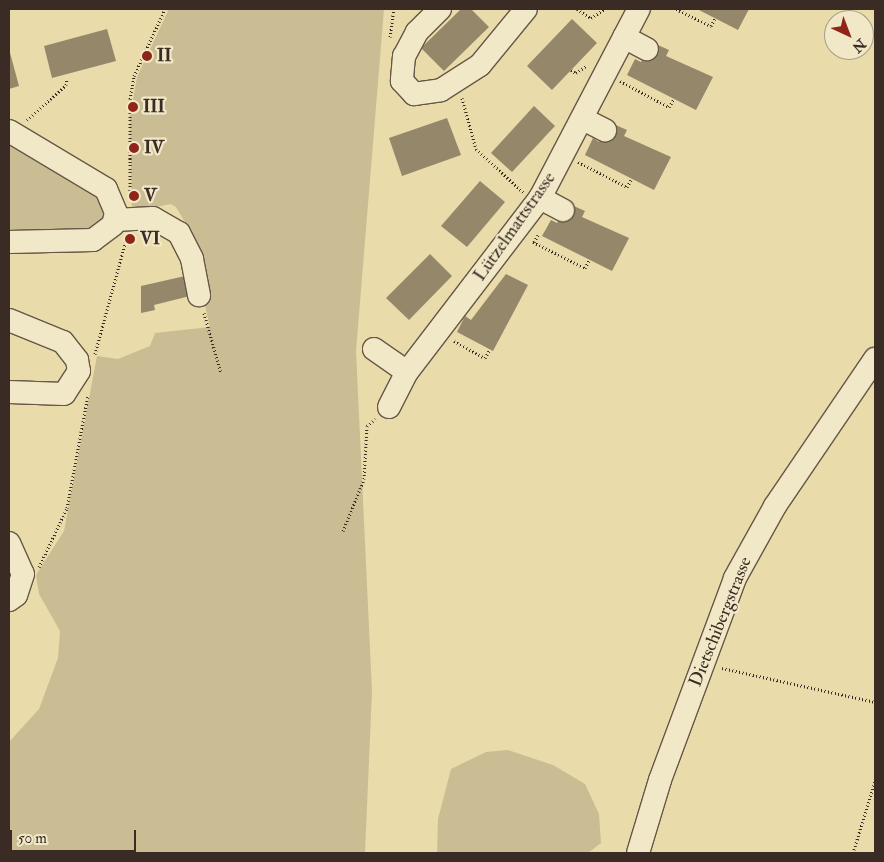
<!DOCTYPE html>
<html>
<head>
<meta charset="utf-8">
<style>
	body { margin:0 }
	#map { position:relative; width:884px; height:862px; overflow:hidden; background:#e9dbaa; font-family:"IM FELL Double Pica",serif }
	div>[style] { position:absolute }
	.green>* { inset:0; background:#cbbd93 }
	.building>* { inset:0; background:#95876a }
	.path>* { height:3px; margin-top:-1.5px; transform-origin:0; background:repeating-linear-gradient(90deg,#3a2b25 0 1px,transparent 0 3.5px) }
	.roads { filter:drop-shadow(1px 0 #665746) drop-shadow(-1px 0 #665746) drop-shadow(0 1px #665746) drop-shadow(0 -1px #665746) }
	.minor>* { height:22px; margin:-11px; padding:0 11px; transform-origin:11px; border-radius:11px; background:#f1e8c8 }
	.dots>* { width:14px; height:14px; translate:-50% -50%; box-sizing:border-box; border:2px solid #f1e8c8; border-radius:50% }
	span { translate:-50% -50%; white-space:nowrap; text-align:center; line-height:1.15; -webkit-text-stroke:4.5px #f1e8c8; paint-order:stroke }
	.poi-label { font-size:18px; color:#3a2b25; font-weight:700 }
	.left { translate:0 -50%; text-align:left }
	.street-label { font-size:18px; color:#3a2b25 }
	.frame { position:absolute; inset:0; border:10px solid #3a2b25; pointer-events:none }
	.north { position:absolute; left:824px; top:10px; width:50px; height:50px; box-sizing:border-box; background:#f1e8c8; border:1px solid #a89c87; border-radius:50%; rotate:137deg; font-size:14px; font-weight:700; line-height:20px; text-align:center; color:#3a2b25 }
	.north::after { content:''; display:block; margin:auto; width:18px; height:22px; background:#8f2418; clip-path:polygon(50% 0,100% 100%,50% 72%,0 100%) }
	.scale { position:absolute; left:10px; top:830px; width:126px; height:22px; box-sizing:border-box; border:2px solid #3a2b25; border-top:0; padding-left:6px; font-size:15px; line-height:18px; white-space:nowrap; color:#3a2b25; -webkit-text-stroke:4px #f1e8c8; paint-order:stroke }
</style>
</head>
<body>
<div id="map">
	<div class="green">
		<div style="clip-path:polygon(169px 9px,384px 9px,356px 351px,372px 691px,365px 853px,9px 853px,9px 742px,39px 709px,58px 658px,60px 631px,39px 594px,36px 575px,64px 531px,97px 356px,118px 359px,150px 346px,155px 333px,210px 327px,186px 224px,176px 207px,171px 204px,132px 212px,130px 116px,137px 77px)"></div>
		<div style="clip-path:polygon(9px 139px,95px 189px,108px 213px,96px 229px,9px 236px)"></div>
		<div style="clip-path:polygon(508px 750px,553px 765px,585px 784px,599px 814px,601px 843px,588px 853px,437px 853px,438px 819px,451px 769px,486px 752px)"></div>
	</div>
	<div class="building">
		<div style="clip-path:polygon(461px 9px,471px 9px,489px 27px,444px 71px,421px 48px)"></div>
		<div style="clip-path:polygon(697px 9px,749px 9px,738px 30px)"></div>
		<div style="clip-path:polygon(572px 19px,597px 43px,552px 90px,527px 66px)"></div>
		<div style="clip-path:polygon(107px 29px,116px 61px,52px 78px,44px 46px)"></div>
		<div style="clip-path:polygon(651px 42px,669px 50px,666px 56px,713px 77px,696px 110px,627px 75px,635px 59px,641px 62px)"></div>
		<div style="clip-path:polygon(9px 49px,19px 86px,9px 89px)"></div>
		<div style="clip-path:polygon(534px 106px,555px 126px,512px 172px,491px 153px)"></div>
		<div style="clip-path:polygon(447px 118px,461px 155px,402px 176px,389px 138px)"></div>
		<div style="clip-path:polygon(609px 122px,627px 130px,624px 136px,671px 157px,654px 190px,585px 155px,593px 138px,599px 142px)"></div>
		<div style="clip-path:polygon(480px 181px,505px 202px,467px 247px,441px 226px)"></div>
		<div style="clip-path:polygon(567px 203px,585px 211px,582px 217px,629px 238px,612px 271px,542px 236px,551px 220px,557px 223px)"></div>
		<div style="clip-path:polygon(430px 254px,452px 276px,409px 320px,386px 298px)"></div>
		<div style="clip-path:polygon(506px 274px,528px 285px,493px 351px,457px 332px,465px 316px,471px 320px)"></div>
		<div style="clip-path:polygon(185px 276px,190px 296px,154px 305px,155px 310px,141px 313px,141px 286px)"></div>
	</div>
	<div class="path">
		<div style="left:577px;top:9px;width:17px;rotate:33deg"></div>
		<div style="left:591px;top:18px;width:17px;rotate:-33deg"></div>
		<div style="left:676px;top:9px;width:39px;rotate:26deg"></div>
		<div style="left:711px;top:26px;width:9px;rotate:-63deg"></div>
		<div style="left:390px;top:37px;width:28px;rotate:-82deg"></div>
		<div style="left:571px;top:70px;width:6px;rotate:31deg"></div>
		<div style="left:576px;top:73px;width:12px;rotate:-35deg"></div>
		<div style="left:620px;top:81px;width:55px;rotate:28deg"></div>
		<div style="left:669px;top:107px;width:9px;rotate:-58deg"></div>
		<div style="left:462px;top:98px;width:53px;rotate:74.6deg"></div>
		<div style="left:476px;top:149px;width:64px;rotate:42.5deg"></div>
		<div style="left:27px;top:120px;width:52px;rotate:-41.9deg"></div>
		<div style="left:66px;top:85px;width:6px;rotate:-81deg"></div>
		<div style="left:578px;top:162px;width:55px;rotate:27deg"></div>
		<div style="left:627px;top:187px;width:10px;rotate:-61deg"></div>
		<div style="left:130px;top:194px;width:95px;rotate:-90deg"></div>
		<div style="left:130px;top:99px;width:23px;rotate:-80deg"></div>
		<div style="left:134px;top:76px;width:74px;rotate:-65.2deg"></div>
		<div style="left:533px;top:242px;width:58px;rotate:26.6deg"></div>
		<div style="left:585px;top:268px;width:9px;rotate:-63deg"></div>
		<div style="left:534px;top:242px;width:8px;rotate:-60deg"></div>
		<div style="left:204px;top:313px;width:62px;rotate:74.2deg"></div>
		<div style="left:454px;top:341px;width:35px;rotate:29deg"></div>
		<div style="left:485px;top:358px;width:10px;rotate:-61deg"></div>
		<div style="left:95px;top:354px;width:118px;rotate:-74.8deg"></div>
		<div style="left:343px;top:531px;width:56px;rotate:-68deg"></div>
		<div style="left:364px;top:479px;width:53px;rotate:-86.8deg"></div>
		<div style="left:367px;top:426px;width:11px;rotate:-41deg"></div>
		<div style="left:39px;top:567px;width:65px;rotate:-64.6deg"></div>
		<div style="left:67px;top:508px;width:115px;rotate:-79.5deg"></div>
		<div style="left:722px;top:668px;width:157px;rotate:12.5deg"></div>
		<div style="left:853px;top:853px;width:75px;rotate:-73deg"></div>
	</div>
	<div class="roads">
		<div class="minor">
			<div style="left:440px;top:9px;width:33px;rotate:135deg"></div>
			<div style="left:417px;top:32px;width:27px;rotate:118deg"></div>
			<div style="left:404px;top:56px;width:25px;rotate:95deg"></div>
			<div style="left:402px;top:81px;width:18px;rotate:47deg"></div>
			<div style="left:414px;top:94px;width:27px;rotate:-8deg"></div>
			<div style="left:441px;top:90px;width:46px;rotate:-32.7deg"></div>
			<div style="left:480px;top:65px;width:72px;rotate:-50.6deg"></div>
			<div style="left:624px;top:37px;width:26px;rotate:28deg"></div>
			<div style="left:583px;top:119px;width:25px;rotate:27deg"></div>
			<div style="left:9px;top:131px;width:113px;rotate:30.9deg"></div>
			<div style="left:106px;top:189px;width:26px;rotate:67deg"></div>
			<div style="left:116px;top:213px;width:12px;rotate:104deg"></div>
			<div style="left:113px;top:225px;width:25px;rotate:143deg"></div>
			<div style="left:93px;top:240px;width:84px;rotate:178.6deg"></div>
			<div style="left:540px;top:198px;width:26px;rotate:28deg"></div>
			<div style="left:115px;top:220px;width:38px;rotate:-3deg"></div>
			<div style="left:153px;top:218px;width:30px;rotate:30deg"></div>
			<div style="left:179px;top:233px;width:29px;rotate:63deg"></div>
			<div style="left:192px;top:259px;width:37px;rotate:79deg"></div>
			<div style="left:9px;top:320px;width:58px;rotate:22.2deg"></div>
			<div style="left:63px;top:342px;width:23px;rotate:52deg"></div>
			<div style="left:77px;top:360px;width:11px;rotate:80deg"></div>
			<div style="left:79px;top:371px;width:27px;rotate:123deg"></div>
			<div style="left:64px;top:394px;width:55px;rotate:-177.9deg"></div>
			<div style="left:374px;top:349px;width:40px;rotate:34.9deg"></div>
			<div style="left:389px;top:407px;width:39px;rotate:-63deg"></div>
			<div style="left:407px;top:372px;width:219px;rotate:-52.6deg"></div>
			<div style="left:540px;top:198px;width:213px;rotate:-62.4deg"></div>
			<div style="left:9px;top:543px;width:34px;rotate:66deg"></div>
			<div style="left:23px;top:574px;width:22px;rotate:108deg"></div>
			<div style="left:16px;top:595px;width:9px;rotate:144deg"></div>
			<div style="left:638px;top:853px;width:76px;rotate:-73.2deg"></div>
			<div style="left:660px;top:780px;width:215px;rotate:-69.6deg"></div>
			<div style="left:735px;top:578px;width:82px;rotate:-60.9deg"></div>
			<div style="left:775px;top:506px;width:178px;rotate:-55.8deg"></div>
		</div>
	</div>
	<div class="dots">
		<div style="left:147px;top:56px;background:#8f2418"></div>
		<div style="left:133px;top:107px;background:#8f2418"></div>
		<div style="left:134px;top:148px;background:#8f2418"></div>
		<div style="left:134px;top:196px;background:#8f2418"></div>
		<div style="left:130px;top:239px;background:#8f2418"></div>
	</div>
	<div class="poi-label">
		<span class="left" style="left:157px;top:56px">II</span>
		<span class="left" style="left:143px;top:107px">III</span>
		<span class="left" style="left:144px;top:148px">IV</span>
		<span class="left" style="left:144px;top:196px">V</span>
		<span class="left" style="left:140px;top:239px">VI</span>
	</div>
	<div class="street-label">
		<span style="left:515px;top:227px;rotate:-55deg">Lützelmattstrasse</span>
		<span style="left:721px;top:622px;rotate:-68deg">Dietschibergstrasse</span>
	</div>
	<div class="frame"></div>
	<div class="north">N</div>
	<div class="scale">50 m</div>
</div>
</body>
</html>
